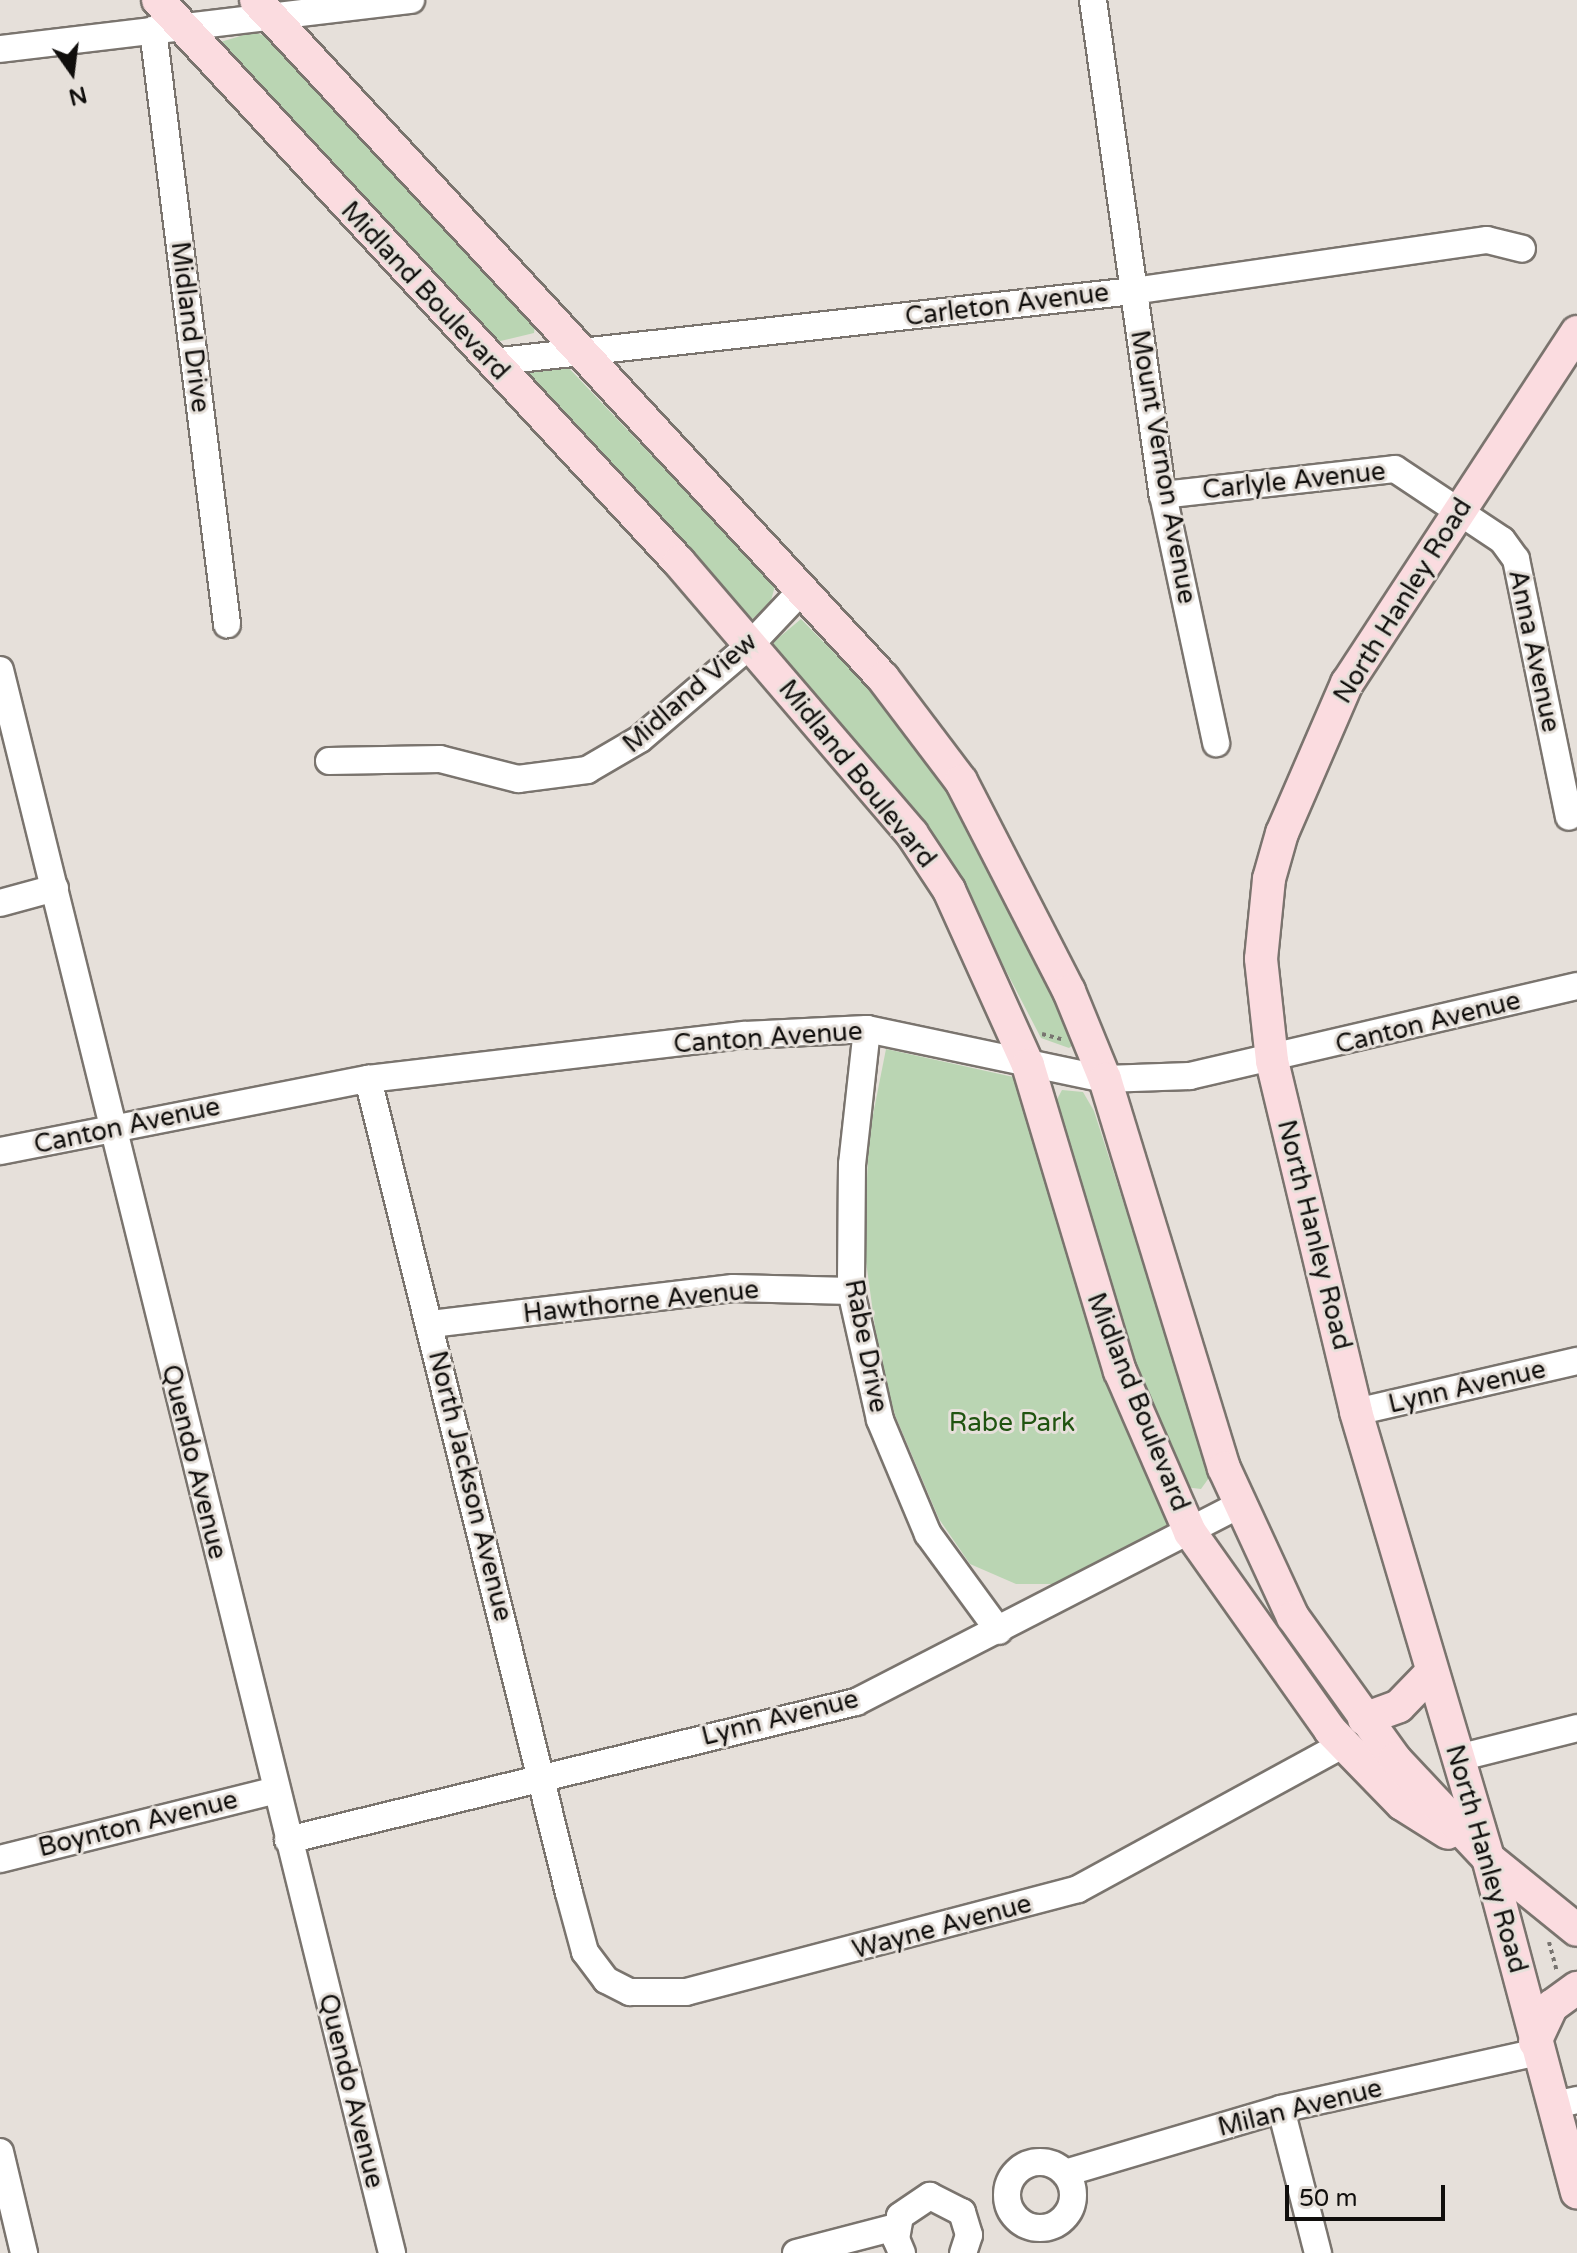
<!DOCTYPE html>
<html>
<head>
<meta charset="utf-8">
<style>
	body { margin:0 }
	#map { position:relative; width:1577px; height:2253px; overflow:hidden; background:#e6e0da; font-family:"Varela Round",sans-serif }
	div>[style] { position:absolute }
	.green>* { inset:0; background:#bad5b3 }
	.path>* { height:4px; margin-top:-2px; transform-origin:0; background:repeating-linear-gradient(90deg,#787470 0 4px,transparent 0 8px) }
	.roads { filter:drop-shadow(2px 0 #7a746e) drop-shadow(-2px 0 #7a746e) drop-shadow(0 2px #7a746e) drop-shadow(0 -2px #7a746e) }
	.minor>* { height:26px; margin:-13px; padding:0 13px; transform-origin:13px; border-radius:13px; background:#fff }
	.minor>.ring { margin:-13px; padding:0; box-sizing:content-box; background:none; border:26px solid #fff; border-radius:50% }
	.major>* { height:32px; margin:-16px; padding:0 16px; transform-origin:16px; border-radius:16px; background:#fbdce0 }
	span { translate:-50% -50%; white-space:nowrap; text-align:center; line-height:1.15; -webkit-text-stroke:6px #e6e0da; paint-order:stroke }
	.street-label { font-size:26px; color:#100e0c }
	.park-label { font-size:26px; color:#205410 }
	.north { position:absolute; left:32px; top:32px; width:80px; height:80px; -webkit-text-stroke:6px #e6e0da; paint-order:stroke; rotate:166deg; font-size:22px; font-weight:700; line-height:32px; text-align:center; color:#100e0c }
	.north::after { content:''; display:block; margin:auto; width:28px; height:36px; background:#100e0c; clip-path:polygon(50% 0,100% 100%,50% 72%,0 100%) }
	.scale { position:absolute; left:1285px; top:2185px; width:160px; height:36px; box-sizing:border-box; border:4px solid #100e0c; border-top:0; padding-left:10px; font-size:24px; line-height:28px; white-space:nowrap; color:#100e0c; -webkit-text-stroke:6px #e6e0da; paint-order:stroke }
</style>
</head>
<body>
<div id="map">
	<div class="green">
		<div style="clip-path:polygon(254px 32px,270px 38px,535px 324px,534px 333px,492px 343px,217px 43px)"></div>
		<div style="clip-path:polygon(565px 364px,775px 586px,770px 604px,751px 620px,744px 621px,522px 373px)"></div>
		<div style="clip-path:polygon(801px 619px,876px 696px,976px 829px,1076px 1043px,1069px 1048px,1041px 1038px,948px 859px,770px 645px)"></div>
		<div style="clip-path:polygon(886px 1049px,1022px 1079px,1176px 1526px,1064px 1584px,1016px 1584px,970px 1564px,939px 1519px,895px 1415px,879px 1356px,864px 1247px,869px 1135px)"></div>
		<div style="clip-path:polygon(1062px 1090px,1083px 1092px,1094px 1111px,1211px 1475px,1201px 1489px,1185px 1487px,1148px 1412px,1055px 1103px)"></div>
	</div>
	<div class="path">
		<div style="left:1042px;top:1034px;width:20px;rotate:15deg"></div>
		<div style="left:1549px;top:1942px;width:30px;rotate:75deg"></div>
	</div>
	<div class="roads">
		<div class="minor">
			<div style="left:1093px;top:0;width:500px;rotate:82deg"></div>
			<div style="left:1163px;top:495px;width:254px;rotate:77.9deg"></div>
			<div style="left:153px;top:30px;width:599px;rotate:82.9deg"></div>
			<div style="left:0;top:49px;width:414px;rotate:-6.8deg"></div>
			<div style="left:491px;top:362px;width:646px;rotate:-6.31deg"></div>
			<div style="left:1133px;top:291px;width:358px;rotate:-8.2deg"></div>
			<div style="left:1487px;top:240px;width:36px;rotate:14deg"></div>
			<div style="left:1163px;top:495px;width:233px;rotate:-6.4deg"></div>
			<div style="left:1395px;top:469px;width:128px;rotate:33.6deg"></div>
			<div style="left:1502px;top:540px;width:24px;rotate:54deg"></div>
			<div style="left:1516px;top:559px;width:263px;rotate:78.4deg"></div>
			<div style="left:0;top:670px;width:1631px;rotate:76.09deg"></div>
			<div style="left:329px;top:761px;width:111px;rotate:-1deg"></div>
			<div style="left:440px;top:759px;width:81px;rotate:14.4deg"></div>
			<div style="left:518px;top:779px;width:70px;rotate:-7.4deg"></div>
			<div style="left:587px;top:770px;width:61px;rotate:-30.3deg"></div>
			<div style="left:640px;top:739px;width:145px;rotate:-40.5deg"></div>
			<div style="left:750px;top:645px;width:74px;rotate:-46.6deg"></div>
			<div style="left:0;top:903px;width:57px;rotate:-15.3deg"></div>
			<div style="left:867px;top:1029px;width:136px;rotate:96.3deg"></div>
			<div style="left:852px;top:1164px;width:127px;rotate:90.5deg"></div>
			<div style="left:851px;top:1291px;width:132px;rotate:77.3deg"></div>
			<div style="left:880px;top:1420px;width:124px;rotate:67.2deg"></div>
			<div style="left:928px;top:1534px;width:120px;rotate:53.8deg"></div>
			<div style="left:368px;top:1079px;width:838px;rotate:76.13deg"></div>
			<div style="left:569px;top:1893px;width:61px;rotate:74.8deg"></div>
			<div style="left:585px;top:1952px;width:35px;rotate:53deg"></div>
			<div style="left:606px;top:1980px;width:27px;rotate:27deg"></div>
			<div style="left:630px;top:1992px;width:56px"></div>
			<div style="left:686px;top:1992px;width:405px;rotate:-14.7deg"></div>
			<div style="left:1078px;top:1889px;width:303px;rotate:-28.6deg"></div>
			<div style="left:0;top:1151px;width:375px;rotate:-11.1deg"></div>
			<div style="left:368px;top:1079px;width:380px;rotate:-6.7deg"></div>
			<div style="left:745px;top:1035px;width:122px;rotate:-2.8deg"></div>
			<div style="left:867px;top:1029px;width:243px;rotate:11.9deg"></div>
			<div style="left:1105px;top:1079px;width:85px;rotate:-2deg"></div>
			<div style="left:1190px;top:1076px;width:397px;rotate:-13.1deg"></div>
			<div style="left:431px;top:1324px;width:304px;rotate:-6.8deg"></div>
			<div style="left:733px;top:1288px;width:118px;rotate:1.5deg"></div>
			<div style="left:1356px;top:1412px;width:227px;rotate:-13deg"></div>
			<div style="left:1458px;top:1758px;width:123px;rotate:-14.1deg"></div>
			<div style="left:288px;top:1840px;width:585px;rotate:-13.66deg"></div>
			<div style="left:856px;top:1702px;width:431px;rotate:-27.2deg"></div>
			<div style="left:0;top:1859px;width:284px;rotate:-14deg"></div>
			<div style="left:1554px;top:2105px;width:24px;rotate:-12deg"></div>
			<div style="left:1281px;top:2109px;width:149px;rotate:75.6deg"></div>
			<div style="left:0;top:2152px;width:104px;rotate:76.6deg"></div>
			<div class="ring" style="left:1007px;top:2162px;width:40px;height:40px"></div>
			<div style="left:1065px;top:2173px;width:225px;rotate:-16.5deg"></div>
			<div style="left:1281px;top:2109px;width:263px;rotate:-12.5deg"></div>
			<div style="left:796px;top:2253px;width:103px;rotate:-14.6deg"></div>
			<div style="left:902px;top:2253px;width:15px;rotate:-113deg"></div>
			<div style="left:896px;top:2239px;width:23px;rotate:-80deg"></div>
			<div style="left:900px;top:2216px;width:36px;rotate:-34deg"></div>
			<div style="left:930px;top:2196px;width:36px;rotate:27deg"></div>
			<div style="left:962px;top:2212px;width:24px;rotate:73deg"></div>
			<div style="left:969px;top:2235px;width:19px;rotate:108deg"></div>
		</div>
		<div class="major">
			<div style="left:158px;top:0;width:766px;rotate:47.17deg"></div>
			<div style="left:679px;top:562px;width:358px;rotate:49.4deg"></div>
			<div style="left:912px;top:834px;width:67px;rotate:56.5deg"></div>
			<div style="left:949px;top:890px;width:192px;rotate:65.7deg"></div>
			<div style="left:1028px;top:1065px;width:320px;rotate:73.3deg"></div>
			<div style="left:1120px;top:1371px;width:176px;rotate:66.5deg"></div>
			<div style="left:1190px;top:1532px;width:242px;rotate:54.7deg"></div>
			<div style="left:1330px;top:1730px;width:103px;rotate:45.8deg"></div>
			<div style="left:1402px;top:1804px;width:54px;rotate:32.2deg"></div>
			<div style="left:256px;top:0;width:923px;rotate:47.24deg"></div>
			<div style="left:883px;top:678px;width:129px;rotate:52.9deg"></div>
			<div style="left:961px;top:781px;width:236px;rotate:62.8deg"></div>
			<div style="left:1069px;top:991px;width:95px;rotate:67.8deg"></div>
			<div style="left:1105px;top:1079px;width:407px;rotate:73deg"></div>
			<div style="left:1224px;top:1468px;width:164px;rotate:65.2deg"></div>
			<div style="left:1293px;top:1617px;width:175px;rotate:54.3deg"></div>
			<div style="left:1395px;top:1759px;width:136px;rotate:46.8deg"></div>
			<div style="left:1488px;top:1858px;width:114px;rotate:39deg"></div>
			<div style="left:1577px;top:332px;width:420px;rotate:123.2deg"></div>
			<div style="left:1347px;top:683px;width:163px;rotate:113.4deg"></div>
			<div style="left:1282px;top:833px;width:48px;rotate:105.8deg"></div>
			<div style="left:1269px;top:879px;width:80px;rotate:95.7deg"></div>
			<div style="left:1261px;top:959px;width:103px;rotate:83.8deg"></div>
			<div style="left:1272px;top:1061px;width:361px;rotate:76.5deg"></div>
			<div style="left:1356px;top:1412px;width:465px;rotate:73.5deg"></div>
			<div style="left:1488px;top:1858px;width:346px;rotate:75.1deg"></div>
			<div style="left:1364px;top:1719px;width:37px;rotate:-20deg"></div>
			<div style="left:1399px;top:1706px;width:47px;rotate:-45.9deg"></div>
			<div style="left:1535px;top:2042px;width:40px;rotate:-65deg"></div>
			<div style="left:1552px;top:2006px;width:31px;rotate:-36deg"></div>
		</div>
	</div>
	<div class="street-label">
		<span style="left:425px;top:291px;rotate:47deg">Midland Boulevard</span>
		<span style="left:1007px;top:305px;rotate:-7deg">Carleton Avenue</span>
		<span style="left:190px;top:327px;rotate:83deg">Midland Drive</span>
		<span style="left:1163px;top:467px;rotate:80deg">Mount Vernon Avenue</span>
		<span style="left:1294px;top:481px;rotate:-6deg">Carlyle Avenue</span>
		<span style="left:1403px;top:601px;rotate:-58deg">North Hanley Road</span>
		<span style="left:1534px;top:651px;rotate:78deg">Anna Avenue</span>
		<span style="left:690px;top:693px;rotate:-41deg">Midland View</span>
		<span style="left:857px;top:774px;rotate:51deg">Midland Boulevard</span>
		<span style="left:1428px;top:1023px;rotate:-14deg">Canton Avenue</span>
		<span style="left:768px;top:1038px;rotate:-4deg">Canton Avenue</span>
		<span style="left:127px;top:1126px;rotate:-12deg">Canton Avenue</span>
		<span style="left:1314px;top:1235px;rotate:76deg">North Hanley Road</span>
		<span style="left:641px;top:1302px;rotate:-6deg">Hawthorne Avenue</span>
		<span style="left:866px;top:1346px;rotate:79deg">Rabe Drive</span>
		<span style="left:1467px;top:1387px;rotate:-13deg">Lynn Avenue</span>
		<span style="left:1138px;top:1402px;rotate:68deg">Midland Boulevard</span>
		<span style="left:194px;top:1462px;rotate:76deg">Quendo Avenue</span>
		<span style="left:470px;top:1486px;rotate:76deg">North Jackson Avenue</span>
		<span style="left:780px;top:1718px;rotate:-14deg">Lynn Avenue</span>
		<span style="left:138px;top:1824px;rotate:-14deg">Boynton Avenue</span>
		<span style="left:1486px;top:1859px;rotate:74deg">North Hanley Road</span>
		<span style="left:942px;top:1927px;rotate:-15deg">Wayne Avenue</span>
		<span style="left:351px;top:2091px;rotate:76deg">Quendo Avenue</span>
		<span style="left:1300px;top:2108px;rotate:-14deg">Milan Avenue</span>
	</div>
	<div class="park-label">
		<span style="left:1012px;top:1423px">Rabe Park</span>
	</div>
	<div class="north">N</div>
	<div class="scale">50 m</div>
</div>
</body>
</html>
